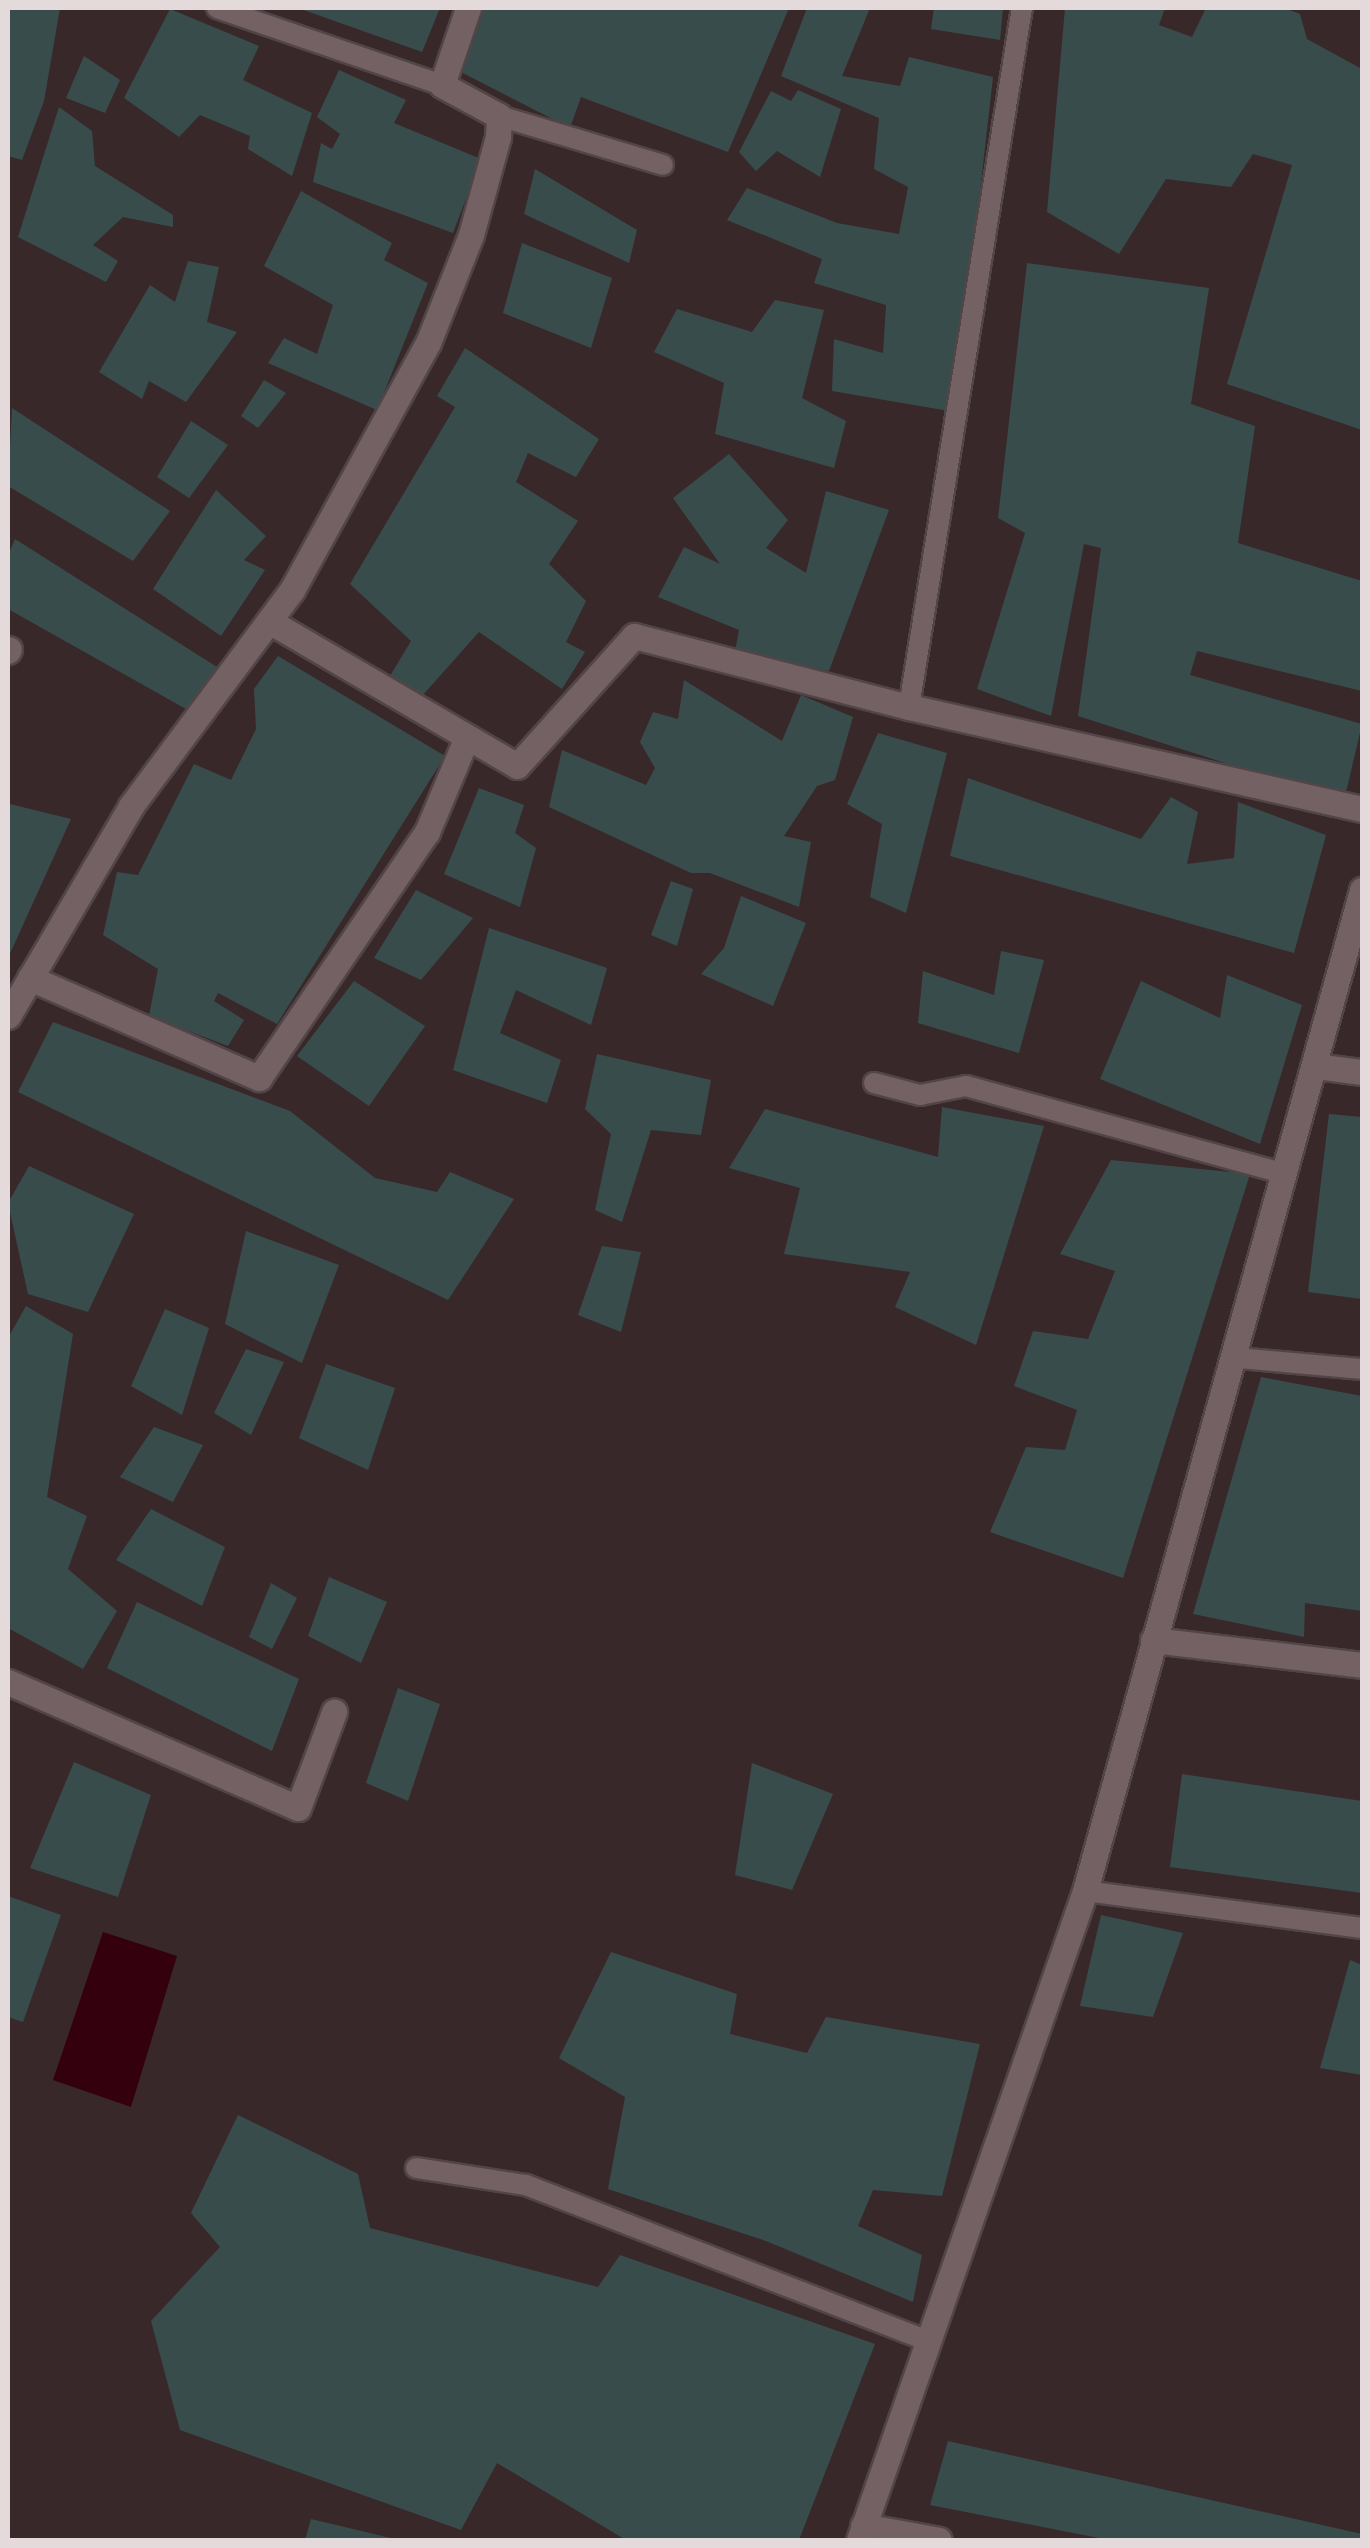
<!DOCTYPE html>
<html>
<head>
<meta charset="utf-8">
<style>
	body { margin:0 }
	#map { position:relative; width:1370px; height:2548px; overflow:hidden; background:#38282a; font-family:Overpass,sans-serif }
	div>[style] { position:absolute }
	.water>* { inset:0; background:#34000e }
	.building>* { inset:0; background:#394c4c }
	.roads { filter:drop-shadow(2px 0 #524547) drop-shadow(-2px 0 #524547) drop-shadow(0 2px #524547) drop-shadow(0 -2px #524547) }
	.lane>* { height:20px; margin:-10px; padding:0 10px; transform-origin:10px; border-radius:10px; background:#736163 }
	.street>* { height:25px; margin:-12.5px; padding:0 12.5px; transform-origin:12.5px; border-radius:12.5px; background:#736163 }
	span { translate:-50% -50%; white-space:nowrap; text-align:center; line-height:1.15; -webkit-text-stroke:9px #1a1314; paint-order:stroke }
	.frame { position:absolute; inset:0; border:10px solid #e4d9db; pointer-events:none }
</style>
</head>
<body>
<div id="map">
	<div class="water">
		<div style="clip-path:polygon(103px 1932px,177px 1956px,131px 2107px,53px 2080px)"></div>
	</div>
	<div class="building">
		<div style="clip-path:polygon(8px 8px,60px 8px,44px 101px,22px 160px,8px 156px)"></div>
		<div style="clip-path:polygon(298px 8px,440px 8px,422px 52px)"></div>
		<div style="clip-path:polygon(483px 8px,789px 8px,728px 152px,581px 97px,570px 128px,457px 70px)"></div>
		<div style="clip-path:polygon(807px 8px,870px 8px,842px 76px,900px 86px,909px 57px,993px 77px,955px 412px,832px 391px,834px 339px,883px 353px,886px 305px,814px 283px,822px 259px,727px 220px,747px 188px,837px 223px,899px 234px,908px 187px,874px 169px,879px 118px,781px 76px)"></div>
		<div style="clip-path:polygon(934px 8px,1003px 8px,1000px 40px,931px 29px)"></div>
		<div style="clip-path:polygon(1065px 8px,1165px 8px,1159px 25px,1192px 37px,1206px 8px,1284px 8px,1300px 14px,1307px 39px,1362px 69px,1362px 430px,1227px 384px,1292px 165px,1253px 154px,1231px 187px,1166px 179px,1119px 254px,1047px 212px)"></div>
		<div style="clip-path:polygon(170px 9px,259px 46px,243px 80px,312px 113px,292px 176px,248px 149px,250px 136px,200px 115px,179px 137px,124px 98px)"></div>
		<div style="clip-path:polygon(84px 56px,120px 80px,105px 113px,66px 98px)"></div>
		<div style="clip-path:polygon(339px 70px,406px 100px,394px 123px,481px 159px,453px 233px,313px 182px,321px 143px,332px 149px,340px 134px,317px 117px)"></div>
		<div style="clip-path:polygon(798px 90px,841px 109px,820px 177px,777px 151px,756px 171px,739px 152px,771px 91px,791px 101px)"></div>
		<div style="clip-path:polygon(59px 107px,92px 131px,95px 166px,173px 215px,173px 227px,123px 217px,93px 245px,118px 261px,106px 282px,18px 237px)"></div>
		<div style="clip-path:polygon(535px 169px,637px 230px,629px 263px,524px 214px)"></div>
		<div style="clip-path:polygon(301px 191px,392px 243px,384px 260px,428px 283px,377px 410px,268px 363px,284px 338px,317px 354px,333px 305px,264px 266px)"></div>
		<div style="clip-path:polygon(522px 243px,612px 278px,591px 348px,503px 313px)"></div>
		<div style="clip-path:polygon(188px 261px,219px 267px,207px 322px,237px 332px,186px 402px,149px 381px,142px 399px,99px 372px,150px 285px,175px 302px)"></div>
		<div style="clip-path:polygon(1027px 263px,1209px 288px,1191px 404px,1255px 426px,1238px 543px,1362px 581px,1362px 691px,1197px 651px,1190px 675px,1362px 724px,1344px 801px,1078px 716px,1101px 548px,1084px 544px,1051px 716px,977px 689px,1025px 533px,998px 518px)"></div>
		<div style="clip-path:polygon(775px 300px,824px 310px,802px 398px,846px 421px,834px 468px,715px 434px,724px 383px,654px 352px,677px 309px,752px 332px)"></div>
		<div style="clip-path:polygon(465px 348px,599px 439px,576px 477px,528px 453px,516px 482px,578px 521px,549px 564px,586px 601px,566px 642px,585px 652px,562px 689px,479px 632px,422px 696px,390px 676px,411px 641px,350px 584px,455px 407px,437px 396px)"></div>
		<div style="clip-path:polygon(264px 380px,286px 393px,258px 428px,241px 416px)"></div>
		<div style="clip-path:polygon(12px 408px,170px 511px,133px 561px,8px 486px)"></div>
		<div style="clip-path:polygon(191px 421px,228px 445px,189px 498px,157px 477px)"></div>
		<div style="clip-path:polygon(729px 454px,788px 520px,766px 548px,806px 573px,826px 491px,889px 510px,829px 671px,735px 651px,739px 630px,658px 597px,684px 547px,720px 564px,673px 498px)"></div>
		<div style="clip-path:polygon(216px 490px,266px 536px,244px 560px,265px 570px,221px 636px,153px 589px)"></div>
		<div style="clip-path:polygon(15px 539px,217px 667px,186px 709px,8px 609px,8px 555px)"></div>
		<div style="clip-path:polygon(278px 656px,445px 756px,277px 1024px,218px 993px,214px 1001px,244px 1020px,228px 1046px,149px 1016px,158px 969px,103px 935px,117px 872px,138px 875px,194px 764px,231px 780px,256px 729px,254px 689px)"></div>
		<div style="clip-path:polygon(684px 680px,782px 741px,801px 695px,853px 717px,835px 780px,817px 786px,784px 836px,811px 842px,799px 907px,710px 873px,691px 873px,549px 807px,562px 750px,646px 785px,655px 768px,640px 742px,653px 712px,678px 719px)"></div>
		<div style="clip-path:polygon(878px 733px,947px 753px,906px 913px,870px 897px,882px 824px,847px 804px)"></div>
		<div style="clip-path:polygon(968px 778px,1141px 839px,1171px 797px,1198px 812px,1187px 864px,1234px 858px,1238px 802px,1326px 835px,1294px 953px,950px 856px)"></div>
		<div style="clip-path:polygon(479px 788px,524px 805px,515px 833px,536px 848px,520px 907px,444px 874px)"></div>
		<div style="clip-path:polygon(10px 804px,71px 819px,8px 958px,8px 809px)"></div>
		<div style="clip-path:polygon(671px 881px,693px 889px,677px 946px,651px 935px)"></div>
		<div style="clip-path:polygon(416px 890px,473px 918px,421px 980px,374px 958px)"></div>
		<div style="clip-path:polygon(741px 896px,806px 923px,773px 1006px,701px 974px,724px 948px)"></div>
		<div style="clip-path:polygon(489px 928px,607px 968px,591px 1025px,516px 990px,500px 1033px,561px 1060px,547px 1103px,453px 1070px)"></div>
		<div style="clip-path:polygon(1001px 951px,1044px 960px,1019px 1053px,918px 1023px,923px 971px,994px 995px)"></div>
		<div style="clip-path:polygon(1227px 975px,1302px 1005px,1260px 1144px,1100px 1079px,1141px 981px,1220px 1018px)"></div>
		<div style="clip-path:polygon(354px 981px,425px 1026px,369px 1106px,297px 1056px)"></div>
		<div style="clip-path:polygon(53px 1022px,290px 1111px,375px 1178px,437px 1192px,450px 1172px,514px 1199px,448px 1300px,18px 1092px)"></div>
		<div style="clip-path:polygon(597px 1054px,711px 1080px,701px 1135px,651px 1130px,622px 1222px,595px 1210px,611px 1134px,585px 1109px)"></div>
		<div style="clip-path:polygon(942px 1107px,1044px 1126px,976px 1345px,895px 1307px,910px 1272px,784px 1254px,800px 1188px,729px 1168px,765px 1109px,938px 1157px)"></div>
		<div style="clip-path:polygon(1329px 1114px,1362px 1117px,1362px 1299px,1308px 1292px)"></div>
		<div style="clip-path:polygon(1111px 1160px,1250px 1174px,1123px 1578px,990px 1532px,1026px 1447px,1065px 1450px,1077px 1410px,1014px 1386px,1033px 1331px,1088px 1339px,1115px 1271px,1060px 1254px)"></div>
		<div style="clip-path:polygon(29px 1166px,134px 1214px,88px 1312px,28px 1294px,8px 1203px)"></div>
		<div style="clip-path:polygon(246px 1231px,339px 1265px,302px 1363px,225px 1324px)"></div>
		<div style="clip-path:polygon(602px 1246px,641px 1252px,621px 1332px,578px 1315px)"></div>
		<div style="clip-path:polygon(26px 1306px,73px 1334px,47px 1497px,87px 1516px,68px 1569px,117px 1611px,83px 1669px,8px 1628px,8px 1338px)"></div>
		<div style="clip-path:polygon(165px 1309px,209px 1328px,182px 1415px,131px 1386px)"></div>
		<div style="clip-path:polygon(246px 1349px,284px 1362px,251px 1435px,214px 1413px)"></div>
		<div style="clip-path:polygon(326px 1364px,395px 1388px,368px 1470px,299px 1438px)"></div>
		<div style="clip-path:polygon(1261px 1377px,1362px 1396px,1362px 1611px,1305px 1603px,1304px 1637px,1193px 1614px)"></div>
		<div style="clip-path:polygon(154px 1427px,203px 1445px,173px 1502px,120px 1477px)"></div>
		<div style="clip-path:polygon(151px 1509px,225px 1547px,202px 1606px,116px 1560px)"></div>
		<div style="clip-path:polygon(329px 1577px,387px 1602px,361px 1663px,308px 1636px)"></div>
		<div style="clip-path:polygon(271px 1583px,297px 1598px,272px 1649px,249px 1637px)"></div>
		<div style="clip-path:polygon(137px 1602px,299px 1679px,272px 1751px,107px 1668px)"></div>
		<div style="clip-path:polygon(398px 1688px,440px 1704px,408px 1801px,366px 1783px)"></div>
		<div style="clip-path:polygon(74px 1762px,151px 1795px,118px 1897px,30px 1868px)"></div>
		<div style="clip-path:polygon(752px 1763px,833px 1794px,792px 1890px,735px 1875px)"></div>
		<div style="clip-path:polygon(1182px 1774px,1362px 1801px,1362px 1893px,1170px 1867px)"></div>
		<div style="clip-path:polygon(8px 1896px,61px 1915px,23px 2022px,8px 2017px)"></div>
		<div style="clip-path:polygon(1101px 1915px,1183px 1933px,1153px 2017px,1080px 2006px)"></div>
		<div style="clip-path:polygon(611px 1952px,737px 1994px,730px 2034px,807px 2053px,826px 2017px,980px 2044px,942px 2196px,873px 2190px,858px 2226px,922px 2255px,913px 2302px,766px 2241px,608px 2189px,625px 2097px,559px 2058px)"></div>
		<div style="clip-path:polygon(1350px 1960px,1362px 1965px,1362px 2075px,1320px 2068px)"></div>
		<div style="clip-path:polygon(238px 2115px,358px 2174px,370px 2228px,598px 2287px,620px 2255px,875px 2344px,799px 2540px,626px 2540px,497px 2463px,461px 2530px,180px 2430px,151px 2321px,220px 2247px,191px 2213px)"></div>
		<div style="clip-path:polygon(948px 2441px,1362px 2534px,1362px 2540px,1109px 2540px,930px 2505px)"></div>
		<div style="clip-path:polygon(311px 2519px,395px 2539px,395px 2540px,305px 2540px)"></div>
	</div>
	<div class="roads">
		<div class="lane">
			<div style="left:217px;top:8px;width:238px;rotate:18.9deg"></div>
			<div style="left:499px;top:116px;width:171px;rotate:16.6deg"></div>
			<div style="left:909px;top:707px;width:708px;rotate:-80.82deg"></div>
			<div style="left:874px;top:1083px;width:48px;rotate:14.6deg"></div>
			<div style="left:920px;top:1095px;width:47px;rotate:-11.1deg"></div>
			<div style="left:966px;top:1086px;width:332px;rotate:15.4deg"></div>
			<div style="left:1238px;top:1358px;width:124px;rotate:5.1deg"></div>
			<div style="left:1085px;top:1891px;width:279px;rotate:7.6deg"></div>
			<div style="left:416px;top:2168px;width:111px;rotate:8.8deg"></div>
			<div style="left:526px;top:2185px;width:431px;rotate:21.2deg"></div>
		</div>
		<div class="street">
			<div style="left:269px;top:621px;width:287px;rotate:30.3deg"></div>
			<div style="left:517px;top:766px;width:175px;rotate:-48deg"></div>
			<div style="left:634px;top:636px;width:284px;rotate:14.5deg"></div>
			<div style="left:909px;top:707px;width:464px;rotate:12.7deg"></div>
			<div style="left:8px;top:651px;width:2px;rotate:-63deg"></div>
			<div style="left:30px;top:978px;width:250px;rotate:23.6deg"></div>
			<div style="left:259px;top:1078px;width:298px;rotate:-55.7deg"></div>
			<div style="left:427px;top:832px;width:103px;rotate:-67.2deg"></div>
			<div style="left:8px;top:1016px;width:243px;rotate:-59.6deg"></div>
			<div style="left:131px;top:806px;width:269px;rotate:-53.3deg"></div>
			<div style="left:292px;top:590px;width:282px;rotate:-61.2deg"></div>
			<div style="left:428px;top:343px;width:116px;rotate:-68.3deg"></div>
			<div style="left:471px;top:235px;width:102px;rotate:-74.6deg"></div>
			<div style="left:498px;top:137px;width:21px;rotate:-87deg"></div>
			<div style="left:499px;top:116px;width:65px;rotate:-151.5deg"></div>
			<div style="left:442px;top:85px;width:81px;rotate:-71.3deg"></div>
			<div style="left:1315px;top:1066px;width:47px;rotate:7.3deg"></div>
			<div style="left:1153px;top:1640px;width:210px;rotate:6.8deg"></div>
			<div style="left:8px;top:1682px;width:316px;rotate:23.5deg"></div>
			<div style="left:298px;top:1808px;width:103px;rotate:-69.4deg"></div>
			<div style="left:863px;top:2526px;width:77px;rotate:10.4deg"></div>
			<div style="left:859px;top:2540px;width:687px;rotate:-70.8deg"></div>
			<div style="left:1085px;top:1891px;width:1039px;rotate:-74.53deg"></div>
		</div>
	</div>
	<div class="frame"></div>
</div>
</body>
</html>
